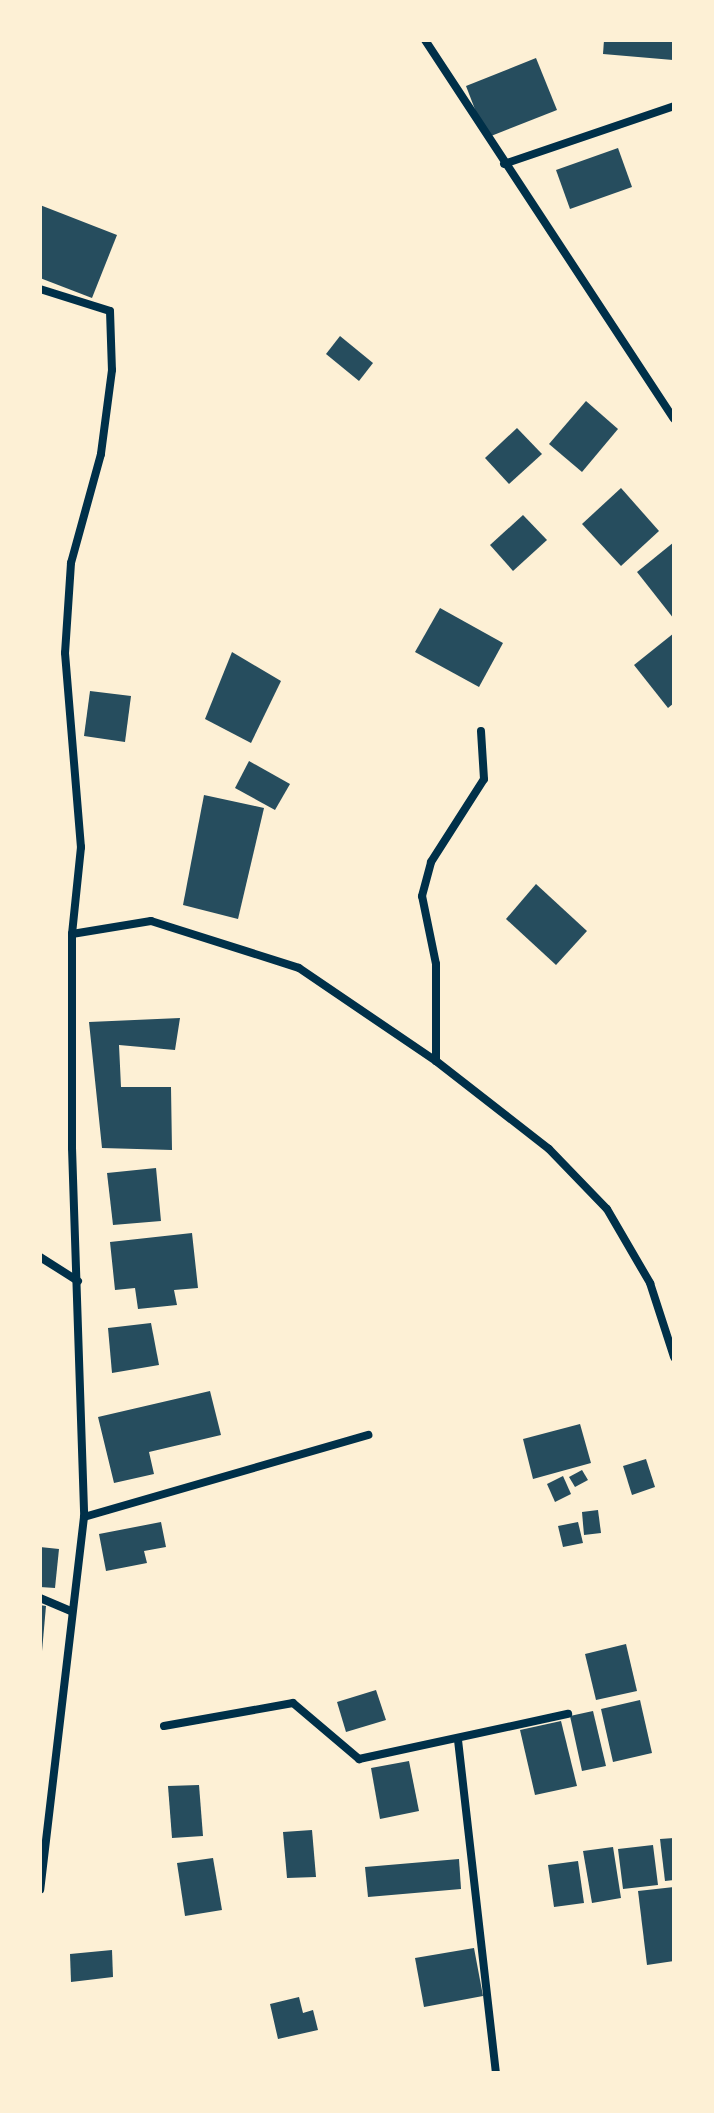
<!DOCTYPE html>
<html>
<head>
<meta charset="utf-8">
<style>
	body { margin:0 }
	#map { position:relative; width:714px; height:2113px; overflow:hidden; background:#fdf0d5; font-family:"Source Sans 3",sans-serif }
	div>[style] { position:absolute }
	.building>* { inset:0; background:#264d5e }
	.minor>* { height:8px; margin:-4px; padding:0 4px; transform-origin:4px; border-radius:4px; background:#003049 }
	span { translate:-50% -50%; white-space:nowrap; text-align:center; line-height:1.15; -webkit-text-stroke:8px #fdf0d5; paint-order:stroke }
	.frame { position:absolute; inset:0; border:42px solid #fdf0d5; pointer-events:none }
</style>
</head>
<body>
<div id="map">
	<div class="building">
		<div style="clip-path:polygon(604px 40px,674px 40px,673px 60px,603px 54px)"></div>
		<div style="clip-path:polygon(536px 58px,557px 110px,486px 138px,466px 86px)"></div>
		<div style="clip-path:polygon(618px 148px,632px 187px,570px 209px,556px 170px)"></div>
		<div style="clip-path:polygon(40px 205px,117px 235px,92px 298px,40px 278px)"></div>
		<div style="clip-path:polygon(340px 336px,373px 363px,359px 381px,326px 354px)"></div>
		<div style="clip-path:polygon(586px 401px,618px 429px,582px 472px,549px 444px)"></div>
		<div style="clip-path:polygon(517px 428px,542px 454px,509px 484px,485px 458px)"></div>
		<div style="clip-path:polygon(621px 488px,659px 531px,621px 566px,582px 524px)"></div>
		<div style="clip-path:polygon(523px 515px,547px 540px,513px 571px,490px 545px)"></div>
		<div style="clip-path:polygon(674px 542px,674px 619px,637px 572px)"></div>
		<div style="clip-path:polygon(440px 608px,503px 643px,479px 687px,415px 652px)"></div>
		<div style="clip-path:polygon(674px 633px,674px 703px,668px 708px,634px 665px)"></div>
		<div style="clip-path:polygon(232px 652px,281px 681px,251px 743px,205px 719px)"></div>
		<div style="clip-path:polygon(90px 691px,131px 696px,125px 742px,84px 736px)"></div>
		<div style="clip-path:polygon(249px 761px,290px 784px,275px 810px,235px 788px)"></div>
		<div style="clip-path:polygon(204px 795px,264px 808px,238px 919px,183px 905px)"></div>
		<div style="clip-path:polygon(536px 884px,587px 931px,556px 965px,506px 919px)"></div>
		<div style="clip-path:polygon(180px 1018px,175px 1050px,119px 1045px,121px 1087px,171px 1087px,172px 1150px,102px 1148px,89px 1022px)"></div>
		<div style="clip-path:polygon(156px 1168px,161px 1221px,113px 1225px,107px 1173px)"></div>
		<div style="clip-path:polygon(192px 1233px,198px 1288px,174px 1290px,177px 1305px,138px 1309px,135px 1288px,115px 1290px,110px 1242px)"></div>
		<div style="clip-path:polygon(151px 1323px,159px 1365px,112px 1373px,108px 1328px)"></div>
		<div style="clip-path:polygon(210px 1391px,221px 1435px,149px 1452px,154px 1474px,114px 1483px,98px 1417px)"></div>
		<div style="clip-path:polygon(580px 1424px,591px 1463px,533px 1479px,523px 1439px)"></div>
		<div style="clip-path:polygon(646px 1459px,655px 1487px,632px 1495px,623px 1466px)"></div>
		<div style="clip-path:polygon(582px 1470px,588px 1480px,575px 1487px,569px 1477px)"></div>
		<div style="clip-path:polygon(563px 1476px,571px 1494px,555px 1502px,547px 1484px)"></div>
		<div style="clip-path:polygon(598px 1510px,601px 1533px,584px 1535px,582px 1512px)"></div>
		<div style="clip-path:polygon(161px 1522px,166px 1547px,144px 1551px,147px 1563px,106px 1571px,99px 1534px)"></div>
		<div style="clip-path:polygon(578px 1522px,583px 1543px,563px 1547px,558px 1526px)"></div>
		<div style="clip-path:polygon(40px 1547px,59px 1549px,55px 1588px,40px 1587px)"></div>
		<div style="clip-path:polygon(40px 1605px,46px 1606px,40px 1674px)"></div>
		<div style="clip-path:polygon(626px 1644px,637px 1691px,596px 1700px,585px 1654px)"></div>
		<div style="clip-path:polygon(376px 1690px,386px 1720px,346px 1732px,337px 1702px)"></div>
		<div style="clip-path:polygon(640px 1700px,652px 1753px,613px 1762px,601px 1709px)"></div>
		<div style="clip-path:polygon(593px 1711px,606px 1766px,582px 1771px,570px 1716px)"></div>
		<div style="clip-path:polygon(561px 1721px,577px 1786px,535px 1795px,520px 1730px)"></div>
		<div style="clip-path:polygon(409px 1761px,419px 1811px,380px 1819px,371px 1768px)"></div>
		<div style="clip-path:polygon(199px 1785px,203px 1836px,172px 1838px,168px 1786px)"></div>
		<div style="clip-path:polygon(312px 1830px,316px 1877px,287px 1878px,283px 1832px)"></div>
		<div style="clip-path:polygon(674px 1838px,674px 1880px,665px 1881px,660px 1839px)"></div>
		<div style="clip-path:polygon(653px 1845px,658px 1885px,623px 1889px,618px 1849px)"></div>
		<div style="clip-path:polygon(613px 1847px,621px 1898px,592px 1903px,583px 1851px)"></div>
		<div style="clip-path:polygon(213px 1858px,222px 1910px,185px 1916px,177px 1863px)"></div>
		<div style="clip-path:polygon(459px 1859px,461px 1889px,368px 1897px,365px 1867px)"></div>
		<div style="clip-path:polygon(578px 1861px,584px 1903px,554px 1907px,548px 1865px)"></div>
		<div style="clip-path:polygon(674px 1887px,674px 1961px,647px 1965px,638px 1891px)"></div>
		<div style="clip-path:polygon(474px 1948px,483px 1996px,424px 2007px,415px 1958px)"></div>
		<div style="clip-path:polygon(112px 1950px,113px 1977px,71px 1982px,70px 1954px)"></div>
		<div style="clip-path:polygon(299px 1997px,303px 2013px,313px 2010px,318px 2030px,278px 2039px,270px 2004px)"></div>
	</div>
	<div class="minor">
		<div style="left:425px;top:40px;width:453px;rotate:56.7deg"></div>
		<div style="left:504px;top:164px;width:180px;rotate:-18.8deg"></div>
		<div style="left:40px;top:289px;width:73px;rotate:17.4deg"></div>
		<div style="left:110px;top:311px;width:59px;rotate:88.1deg"></div>
		<div style="left:112px;top:370px;width:85px;rotate:97.5deg"></div>
		<div style="left:101px;top:454px;width:113px;rotate:105.4deg"></div>
		<div style="left:71px;top:563px;width:90px;rotate:93.8deg"></div>
		<div style="left:65px;top:653px;width:195px;rotate:85.3deg"></div>
		<div style="left:81px;top:847px;width:87px;rotate:95.9deg"></div>
		<div style="left:72px;top:934px;width:214px;rotate:90deg"></div>
		<div style="left:72px;top:1148px;width:369px;rotate:88.1deg"></div>
		<div style="left:84px;top:1517px;width:375px;rotate:96.7deg"></div>
		<div style="left:72px;top:934px;width:80px;rotate:-9.3deg"></div>
		<div style="left:151px;top:921px;width:155px;rotate:17.6deg"></div>
		<div style="left:299px;top:968px;width:166px;rotate:34.2deg"></div>
		<div style="left:436px;top:1061px;width:143px;rotate:37.9deg"></div>
		<div style="left:549px;top:1149px;width:83px;rotate:46deg"></div>
		<div style="left:607px;top:1209px;width:86px;rotate:59.8deg"></div>
		<div style="left:650px;top:1283px;width:78px;rotate:72deg"></div>
		<div style="left:436px;top:1061px;width:97px;rotate:-90deg"></div>
		<div style="left:436px;top:964px;width:69px;rotate:-101.6deg"></div>
		<div style="left:422px;top:896px;width:35px;rotate:-75deg"></div>
		<div style="left:431px;top:862px;width:98px;rotate:-57.4deg"></div>
		<div style="left:484px;top:779px;width:48px;rotate:-93.6deg"></div>
		<div style="left:40px;top:1257px;width:45px;rotate:32.3deg"></div>
		<div style="left:84px;top:1517px;width:296px;rotate:-16.1deg"></div>
		<div style="left:40px;top:1598px;width:34px;rotate:23deg"></div>
		<div style="left:164px;top:1726px;width:131px;rotate:-10.1deg"></div>
		<div style="left:293px;top:1703px;width:87px;rotate:40.3deg"></div>
		<div style="left:359px;top:1759px;width:214px;rotate:-12.2deg"></div>
		<div style="left:458px;top:1740px;width:335px;rotate:83.5deg"></div>
	</div>
	<div class="frame"></div>
</div>
</body>
</html>
